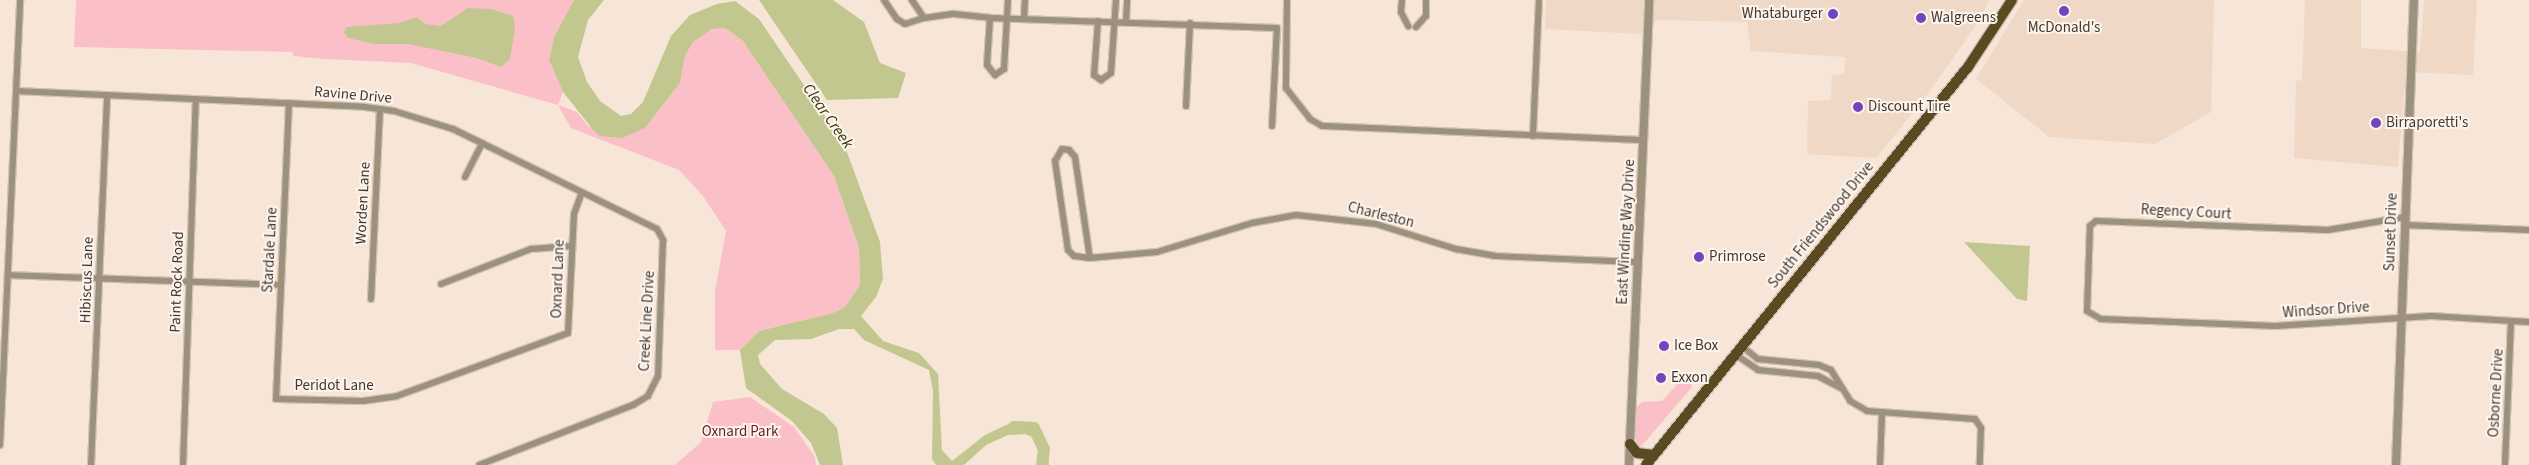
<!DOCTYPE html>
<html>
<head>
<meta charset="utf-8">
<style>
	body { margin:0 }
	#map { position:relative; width:2529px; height:465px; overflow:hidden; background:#f7e6d8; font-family:"Source Sans 3",sans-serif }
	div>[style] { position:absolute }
	.built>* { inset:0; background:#efd8c5 }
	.green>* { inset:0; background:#fbc0c7 }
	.water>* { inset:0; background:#c2c68f }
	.river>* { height:12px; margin:-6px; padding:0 6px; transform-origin:6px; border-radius:6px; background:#c2c68f }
	.roads { filter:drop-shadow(1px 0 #d2c3b7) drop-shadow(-1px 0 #d2c3b7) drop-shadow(0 1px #d2c3b7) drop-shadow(0 -1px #d2c3b7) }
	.minor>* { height:6px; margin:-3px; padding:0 3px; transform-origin:3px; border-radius:3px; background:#9b917c }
	.tertiary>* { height:8px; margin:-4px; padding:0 4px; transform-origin:4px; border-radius:4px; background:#9b917c }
	.primary>* { height:10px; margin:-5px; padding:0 5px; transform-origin:5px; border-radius:5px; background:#5b4a21 }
	.dots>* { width:14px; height:14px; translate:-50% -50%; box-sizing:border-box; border:2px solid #fff4ec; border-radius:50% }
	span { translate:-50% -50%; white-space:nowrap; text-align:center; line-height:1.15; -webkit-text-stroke:4px #fff4ec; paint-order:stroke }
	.poi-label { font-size:15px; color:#3f3933 }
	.right { translate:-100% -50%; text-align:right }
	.left { translate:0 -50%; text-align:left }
	.street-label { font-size:15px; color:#3f3933 }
	.park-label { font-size:15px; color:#651d2d }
	.water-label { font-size:16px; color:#323407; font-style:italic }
</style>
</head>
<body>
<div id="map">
	<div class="built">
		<div style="clip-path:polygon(1546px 0,1989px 0,1980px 20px,1924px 99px,1876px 158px,1807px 154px,1808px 101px,1831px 100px,1832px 75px,1844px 74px,1845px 57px,1751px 51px,1747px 22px,1657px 20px,1641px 34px,1545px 29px)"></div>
		<div style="clip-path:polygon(2024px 0,2214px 0,2211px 112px,2155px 144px,2049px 137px,1976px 79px)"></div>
		<div style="clip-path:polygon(2305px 0,2361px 0,2361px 48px,2420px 52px,2424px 0,2477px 0,2473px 75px,2406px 72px,2398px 167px,2294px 158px,2296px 80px,2302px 81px)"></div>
	</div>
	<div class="green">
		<div style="clip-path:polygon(76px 0,574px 0,554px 37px,549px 60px,563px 92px,558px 105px,577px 112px,588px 126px,645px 128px,680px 83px,685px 56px,693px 42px,712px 29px,725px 28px,743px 41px,834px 176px,859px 248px,860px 285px,845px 307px,833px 313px,759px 331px,740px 350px,715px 350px,715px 291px,726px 231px,703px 196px,679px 170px,571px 128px,558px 105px,411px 63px,324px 59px,293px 56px,293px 52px,74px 47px)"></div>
		<div style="clip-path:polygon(1684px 377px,1691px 380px,1692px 387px,1639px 449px,1634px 435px,1636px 407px,1642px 402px,1662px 401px)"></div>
		<div style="clip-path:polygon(750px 397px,794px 427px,815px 457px,816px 465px,675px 465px,701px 442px,713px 402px)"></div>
	</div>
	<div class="water">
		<div style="clip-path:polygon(574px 0,604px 0,588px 20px,578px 57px,587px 82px,600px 101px,621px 116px,631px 114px,643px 102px,671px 36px,690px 15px,717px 4px,735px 1px,759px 19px,844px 144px,880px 242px,883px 279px,876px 297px,861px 316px,883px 341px,919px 353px,938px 374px,942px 450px,952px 461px,985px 435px,1006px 425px,1025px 423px,1044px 437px,1049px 465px,1038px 465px,1040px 452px,1035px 438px,1025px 434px,1008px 435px,986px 445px,964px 465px,936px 465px,932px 459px,933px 391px,929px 370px,864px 340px,854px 329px,839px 329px,811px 339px,775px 340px,758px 355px,760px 364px,782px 389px,824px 414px,837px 428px,843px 465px,820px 465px,811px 443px,792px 421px,746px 388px,740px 350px,759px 331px,833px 313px,845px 307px,860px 285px,859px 248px,834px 176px,743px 41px,725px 28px,712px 29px,693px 42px,685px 56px,680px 83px,645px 128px,622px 138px,600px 136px,595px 132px,563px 92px,549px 60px,554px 37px)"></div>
		<div style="clip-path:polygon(759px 0,833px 0,864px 22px,880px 63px,906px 73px,898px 98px,827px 100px)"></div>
		<div style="clip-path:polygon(468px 8px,491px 9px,513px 16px,515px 30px,510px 59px,501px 67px,477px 58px,408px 44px,374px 44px,348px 38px,344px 32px,347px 27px,399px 23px,417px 17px,425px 24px,441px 26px)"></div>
		<div style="clip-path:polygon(1964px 242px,2030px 246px,2027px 301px,2017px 299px)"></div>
	</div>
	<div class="river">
		<div style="left:1014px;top:427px;width:20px;rotate:3deg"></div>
		<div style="left:1034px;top:428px;width:23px;rotate:65deg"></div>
		<div style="left:1044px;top:449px;width:16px;rotate:97deg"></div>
	</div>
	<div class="roads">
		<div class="minor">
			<div style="left:884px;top:0;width:23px;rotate:56deg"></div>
			<div style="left:897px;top:19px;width:9px;rotate:32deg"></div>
			<div style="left:905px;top:24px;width:20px;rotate:-18deg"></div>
			<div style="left:924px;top:18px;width:22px;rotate:-124deg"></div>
			<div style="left:1287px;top:0;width:88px;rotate:90.7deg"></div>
			<div style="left:1286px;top:88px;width:39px;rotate:52deg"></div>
			<div style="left:1310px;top:119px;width:14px;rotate:30deg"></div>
			<div style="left:1322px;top:126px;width:322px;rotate:2.5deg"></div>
			<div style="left:1402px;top:0;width:12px;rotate:95deg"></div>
			<div style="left:1401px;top:12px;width:16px;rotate:63deg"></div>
			<div style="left:924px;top:18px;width:30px;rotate:-8deg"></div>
			<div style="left:954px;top:14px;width:36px;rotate:6deg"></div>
			<div style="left:990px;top:18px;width:287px;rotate:2deg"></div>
			<div style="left:1277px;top:28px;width:98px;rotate:92.9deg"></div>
			<div style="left:990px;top:18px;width:47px;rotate:93.7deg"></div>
			<div style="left:987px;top:65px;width:13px;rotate:51deg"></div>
			<div style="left:995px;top:75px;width:11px;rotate:-34deg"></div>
			<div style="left:1004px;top:69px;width:69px;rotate:-86.7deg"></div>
			<div style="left:1024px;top:18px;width:18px;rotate:-87deg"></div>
			<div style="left:1098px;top:21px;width:54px;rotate:94.2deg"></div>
			<div style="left:1094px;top:75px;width:9px;rotate:36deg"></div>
			<div style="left:1101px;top:80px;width:12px;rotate:-35deg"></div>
			<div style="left:1111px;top:73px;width:73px;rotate:-86.1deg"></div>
			<div style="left:1126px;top:22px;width:22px;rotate:-87deg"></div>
			<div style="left:1416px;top:27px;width:15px;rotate:-48deg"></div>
			<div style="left:1426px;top:16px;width:16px;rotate:-90deg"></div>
			<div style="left:16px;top:91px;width:349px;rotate:2.6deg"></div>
			<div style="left:365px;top:107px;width:29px;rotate:8deg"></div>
			<div style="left:394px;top:111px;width:62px;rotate:17deg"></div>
			<div style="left:453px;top:129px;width:227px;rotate:26.1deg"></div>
			<div style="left:657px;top:229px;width:13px;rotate:61deg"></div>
			<div style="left:663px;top:240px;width:136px;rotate:92.1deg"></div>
			<div style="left:658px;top:376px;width:22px;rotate:117deg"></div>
			<div style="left:648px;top:396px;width:17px;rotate:149deg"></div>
			<div style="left:633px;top:405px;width:165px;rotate:158.7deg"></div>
			<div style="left:289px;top:103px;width:296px;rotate:92.5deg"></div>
			<div style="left:276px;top:399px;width:87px;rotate:1.3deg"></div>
			<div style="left:363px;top:401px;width:34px;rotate:-8deg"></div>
			<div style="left:397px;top:396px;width:182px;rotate:-20.2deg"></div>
			<div style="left:568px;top:333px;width:119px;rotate:-87.1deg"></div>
			<div style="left:574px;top:214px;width:23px;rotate:-70deg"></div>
			<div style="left:1186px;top:106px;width:83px;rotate:-87.2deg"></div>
			<div style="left:1533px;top:136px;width:136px;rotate:-87.5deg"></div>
			<div style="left:1062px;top:149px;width:7px;rotate:8deg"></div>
			<div style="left:1069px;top:150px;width:9px;rotate:49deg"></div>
			<div style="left:1075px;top:157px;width:102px;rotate:81.6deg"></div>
			<div style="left:1090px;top:258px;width:16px;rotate:-173deg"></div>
			<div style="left:1074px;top:256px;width:8px;rotate:-135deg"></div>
			<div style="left:1068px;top:250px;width:90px;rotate:-98.3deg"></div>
			<div style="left:1055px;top:161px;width:14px;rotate:-60deg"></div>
			<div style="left:465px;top:177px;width:38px;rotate:-63deg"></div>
			<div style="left:2405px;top:217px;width:78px;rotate:170.4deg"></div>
			<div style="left:2328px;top:230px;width:232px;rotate:-177.8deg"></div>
			<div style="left:2096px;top:221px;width:8px;rotate:140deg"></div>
			<div style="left:2090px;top:226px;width:85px;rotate:92deg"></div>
			<div style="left:2087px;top:311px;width:16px;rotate:30deg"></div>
			<div style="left:2101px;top:319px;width:174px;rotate:2.3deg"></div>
			<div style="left:2275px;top:326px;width:156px;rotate:-3.7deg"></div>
			<div style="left:2431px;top:316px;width:98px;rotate:3.5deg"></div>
			<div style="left:2405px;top:225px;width:124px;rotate:2.3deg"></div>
			<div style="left:1090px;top:258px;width:67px;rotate:-5.1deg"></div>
			<div style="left:1157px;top:252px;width:99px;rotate:-17deg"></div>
			<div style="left:1252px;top:223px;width:45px;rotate:-10.3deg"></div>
			<div style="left:1296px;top:215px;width:81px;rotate:6.4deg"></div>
			<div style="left:1376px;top:224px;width:84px;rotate:17.4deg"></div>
			<div style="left:1456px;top:249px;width:39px;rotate:10deg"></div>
			<div style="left:1494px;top:256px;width:144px;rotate:2.4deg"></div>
			<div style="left:8px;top:275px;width:273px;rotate:2.1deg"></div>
			<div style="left:441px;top:284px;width:97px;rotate:-21.3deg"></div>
			<div style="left:531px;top:249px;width:40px;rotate:-4.3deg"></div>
			<div style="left:371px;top:299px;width:190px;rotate:-87.3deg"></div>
			<div style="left:1743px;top:347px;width:19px;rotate:39deg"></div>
			<div style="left:1758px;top:359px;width:61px;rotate:5.6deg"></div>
			<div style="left:1819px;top:365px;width:13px;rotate:23deg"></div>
			<div style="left:1831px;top:370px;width:36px;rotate:58deg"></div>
			<div style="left:1850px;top:401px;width:20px;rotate:30deg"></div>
			<div style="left:1867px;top:411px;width:108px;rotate:4.2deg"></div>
			<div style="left:1975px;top:419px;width:11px;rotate:56deg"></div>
			<div style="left:1981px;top:428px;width:37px;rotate:92deg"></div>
			<div style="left:1736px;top:355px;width:27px;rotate:34deg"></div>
			<div style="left:1758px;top:370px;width:60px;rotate:5.7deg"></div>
			<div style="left:1818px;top:376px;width:26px;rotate:28deg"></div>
			<div style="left:0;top:445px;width:445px;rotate:-87.4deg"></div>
			<div style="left:91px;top:465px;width:369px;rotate:-87.5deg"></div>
			<div style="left:183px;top:465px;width:365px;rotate:-88deg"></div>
			<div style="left:1880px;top:465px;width:53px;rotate:-87.8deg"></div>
			<div style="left:2505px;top:465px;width:143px;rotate:-87.6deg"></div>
		</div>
		<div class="tertiary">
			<div style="left:1629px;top:465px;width:465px;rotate:-87.5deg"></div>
			<div style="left:2396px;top:465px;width:465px;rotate:-87.8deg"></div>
		</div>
		<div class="primary">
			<div style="left:1630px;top:444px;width:11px;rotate:52deg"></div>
			<div style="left:1637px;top:453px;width:17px;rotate:7deg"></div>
			<div style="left:1646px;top:465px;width:512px;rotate:-51.03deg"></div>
			<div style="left:1968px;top:67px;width:80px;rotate:-56.7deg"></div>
		</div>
	</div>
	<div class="dots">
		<div style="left:2064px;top:11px;background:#6f46be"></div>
		<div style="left:1833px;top:14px;background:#6f46be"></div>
		<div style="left:1921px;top:18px;background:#6f46be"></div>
		<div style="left:1858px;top:107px;background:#6f46be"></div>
		<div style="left:2376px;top:123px;background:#6f46be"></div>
		<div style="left:1699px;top:257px;background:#6f46be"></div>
		<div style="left:1664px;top:346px;background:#6f46be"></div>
		<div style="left:1661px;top:378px;background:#6f46be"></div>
	</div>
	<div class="poi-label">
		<span class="right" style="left:1823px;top:14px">Whataburger</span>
		<span class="left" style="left:1931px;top:18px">Walgreens</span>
		<span style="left:2064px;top:28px">McDonald's</span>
		<span class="left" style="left:1868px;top:107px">Discount Tire</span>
		<span class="left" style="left:2386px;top:123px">Birraporetti's</span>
		<span class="left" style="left:1709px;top:257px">Primrose</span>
		<span class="left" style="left:1674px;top:346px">Ice Box</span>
		<span class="left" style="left:1671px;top:378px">Exxon</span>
	</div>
	<div class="street-label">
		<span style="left:353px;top:95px;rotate:5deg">Ravine Drive</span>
		<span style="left:363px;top:203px;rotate:-87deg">Worden Lane</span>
		<span style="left:2186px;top:212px;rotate:3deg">Regency Court</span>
		<span style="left:1381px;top:215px;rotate:14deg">Charleston</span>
		<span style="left:1821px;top:225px;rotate:-51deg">South Friendswood Drive</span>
		<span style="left:1626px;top:232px;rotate:-87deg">East Winding Way Drive</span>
		<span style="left:2391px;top:232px;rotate:-88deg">Sunset Drive</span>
		<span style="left:270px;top:250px;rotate:-87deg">Stardale Lane</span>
		<span style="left:558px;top:279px;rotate:-88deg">Oxnard Lane</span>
		<span style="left:87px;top:280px;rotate:-88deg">Hibiscus Lane</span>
		<span style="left:177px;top:282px;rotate:-88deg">Paint Rock Road</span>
		<span style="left:2326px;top:310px;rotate:-4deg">Windsor Drive</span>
		<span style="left:647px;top:321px;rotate:-87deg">Creek Line Drive</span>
		<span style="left:334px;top:386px">Peridot Lane</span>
		<span style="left:2496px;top:393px;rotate:-87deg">Osborne Drive</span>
	</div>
	<div class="park-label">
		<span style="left:740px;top:432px">Oxnard Park</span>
	</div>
	<div class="water-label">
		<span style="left:828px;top:116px;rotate:55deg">Clear Creek</span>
	</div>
</div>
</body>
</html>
